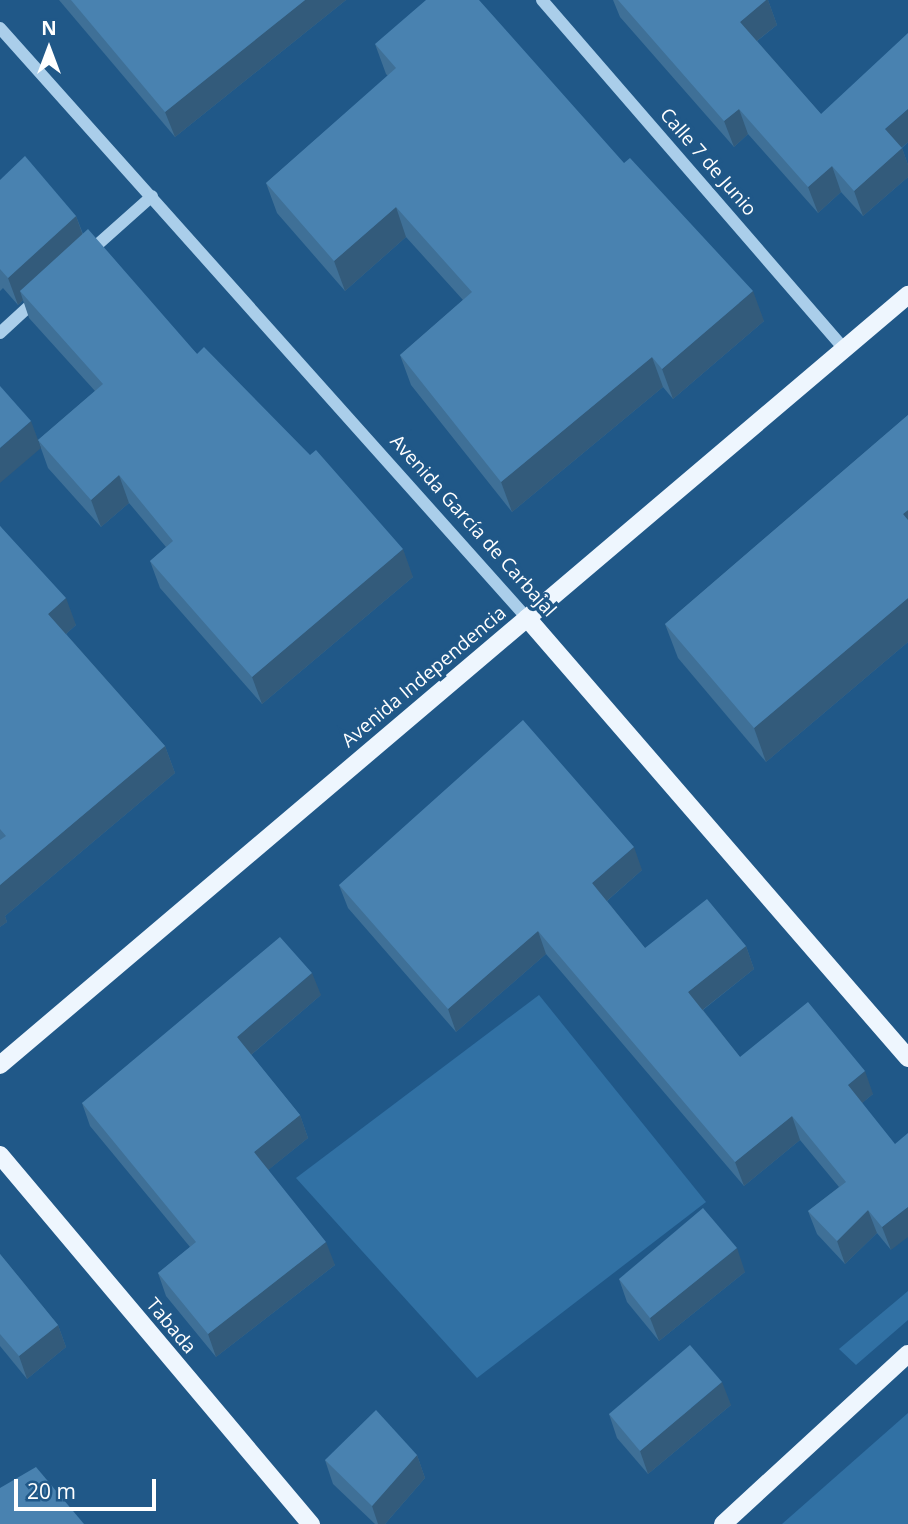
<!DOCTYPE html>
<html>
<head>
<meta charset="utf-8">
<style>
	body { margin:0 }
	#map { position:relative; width:908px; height:1524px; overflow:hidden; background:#205888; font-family:"Open Sans",sans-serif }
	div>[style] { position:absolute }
	.green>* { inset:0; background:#3171a4 }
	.minor>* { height:12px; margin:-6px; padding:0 6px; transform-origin:6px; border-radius:6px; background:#aaceea }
	.major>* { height:18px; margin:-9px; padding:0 9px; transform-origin:9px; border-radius:9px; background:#eef6fe }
	.wall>* { inset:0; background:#3f7097 }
	.shaded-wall>* { inset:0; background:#335b7b }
	.building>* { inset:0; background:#4982b0 }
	span { translate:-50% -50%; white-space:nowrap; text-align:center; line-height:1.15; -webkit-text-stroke:7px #205888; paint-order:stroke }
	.street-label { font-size:19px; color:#fff }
	.north { position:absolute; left:14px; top:14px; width:70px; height:70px; -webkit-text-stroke:5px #205888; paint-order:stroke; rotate:0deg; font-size:19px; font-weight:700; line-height:28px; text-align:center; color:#fff }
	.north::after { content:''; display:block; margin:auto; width:24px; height:32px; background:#fff; clip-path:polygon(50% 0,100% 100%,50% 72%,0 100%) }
	.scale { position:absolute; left:14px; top:1479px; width:142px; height:32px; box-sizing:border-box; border:4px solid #fff; border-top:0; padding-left:9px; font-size:21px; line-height:24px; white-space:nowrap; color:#fff; -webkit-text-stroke:5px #205888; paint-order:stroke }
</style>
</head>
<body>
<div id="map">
	<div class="green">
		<div style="clip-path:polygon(539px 995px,706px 1202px,477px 1378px,296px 1178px)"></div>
		<div style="clip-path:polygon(908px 1291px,908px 1320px,856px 1365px,839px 1349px)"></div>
		<div style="clip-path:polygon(908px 1413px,908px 1524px,782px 1524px)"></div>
	</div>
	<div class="minor">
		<div style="left:542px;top:0;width:463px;rotate:49.1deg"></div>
		<div style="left:0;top:28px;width:791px;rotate:48.23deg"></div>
		<div style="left:87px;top:254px;width:87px;rotate:-41.7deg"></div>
		<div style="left:0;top:333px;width:50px;rotate:-42.6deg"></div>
	</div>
	<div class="major">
		<div style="left:527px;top:618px;width:582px;rotate:49.11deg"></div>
		<div style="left:0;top:1065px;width:1191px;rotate:-40.3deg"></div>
		<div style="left:0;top:1155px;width:483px;rotate:49.9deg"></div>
		<div style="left:723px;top:1524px;width:251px;rotate:-42.6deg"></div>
	</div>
	<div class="wall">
		<div style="clip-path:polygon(59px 0,346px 0,175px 137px)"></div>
		<div style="clip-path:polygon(613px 0,768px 0,777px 25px,757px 41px,821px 114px,908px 142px,902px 148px,908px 165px,908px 177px,863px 216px,841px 192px,818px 213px,748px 134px,734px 147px,620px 17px)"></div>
		<div style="clip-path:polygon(375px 44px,764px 321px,673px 399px,663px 387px,512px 512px,411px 385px,400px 355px,463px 300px,406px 237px,345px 291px,277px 213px,266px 183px,388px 76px,386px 74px)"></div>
		<div style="clip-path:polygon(0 180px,76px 216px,83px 234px,197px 354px,413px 577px,262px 704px,160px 588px,150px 561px,166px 547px,129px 503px,101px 527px,48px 468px,38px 440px,95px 391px,29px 318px,23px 300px,18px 305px,3px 288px,0 291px)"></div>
		<div style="clip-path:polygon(908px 415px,908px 642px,766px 762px,678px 658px,665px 624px)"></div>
		<div style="clip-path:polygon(0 526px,76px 625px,66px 634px,165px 746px,175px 773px,5px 916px,7px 922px,0 927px)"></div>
		<div style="clip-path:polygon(642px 870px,607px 901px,645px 948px,746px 946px,754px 969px,703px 1010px,740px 1057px,873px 1094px,862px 1103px,891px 1250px,877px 1233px,845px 1264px,817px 1234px,808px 1211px,839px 1187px,800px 1140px,744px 1186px,546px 954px,456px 1032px,348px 908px,339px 885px)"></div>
		<div style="clip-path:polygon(321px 995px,251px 1055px,300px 1115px,308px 1138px,268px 1170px,335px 1265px,216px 1357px,166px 1296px,158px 1273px,190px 1247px,90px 1126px,82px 1103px)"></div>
		<div style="clip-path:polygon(0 1254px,58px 1325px,66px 1347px,27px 1379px,0 1346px)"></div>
		<div style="clip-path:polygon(745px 1272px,659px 1341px,627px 1302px,619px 1279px)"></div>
		<div style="clip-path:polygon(731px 1405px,648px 1474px,617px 1438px,609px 1414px)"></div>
		<div style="clip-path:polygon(417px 1455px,425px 1478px,385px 1524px,375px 1524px,333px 1484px,325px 1460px)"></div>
	</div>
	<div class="shaded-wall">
		<div style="clip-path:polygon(305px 0,346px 0,175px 137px,165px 112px)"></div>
		<div style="clip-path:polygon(766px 0,768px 0,777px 25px,749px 47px,740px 22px)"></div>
		<div style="clip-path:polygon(739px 109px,748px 134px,734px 147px,724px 121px)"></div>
		<div style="clip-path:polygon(908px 109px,908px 142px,894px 154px,885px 129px)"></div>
		<div style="clip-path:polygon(902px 148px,908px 165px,908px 177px,863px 216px,854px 191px)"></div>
		<div style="clip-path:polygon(832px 166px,841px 192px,818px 213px,808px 187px)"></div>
		<div style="clip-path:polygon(396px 207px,406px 237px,345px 291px,334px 261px)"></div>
		<div style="clip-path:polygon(76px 216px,86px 244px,20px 291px,23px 300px,18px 305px,8px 278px)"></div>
		<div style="clip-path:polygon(753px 291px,764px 321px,673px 399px,662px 369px)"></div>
		<div style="clip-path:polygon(652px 357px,663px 387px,512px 512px,501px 482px)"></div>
		<div style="clip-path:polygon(31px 421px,41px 448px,0 483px,0 448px)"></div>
		<div style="clip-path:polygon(119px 475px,129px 503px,101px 527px,91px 500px)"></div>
		<div style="clip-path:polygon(908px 510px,908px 527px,903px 514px)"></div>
		<div style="clip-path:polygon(403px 549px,413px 577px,262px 704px,252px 677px)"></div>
		<div style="clip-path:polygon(66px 598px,76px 625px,58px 641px,48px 614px)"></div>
		<div style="clip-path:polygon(908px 598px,908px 642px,766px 762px,754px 728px)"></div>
		<div style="clip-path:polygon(165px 746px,175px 773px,5px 916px,7px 922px,0 927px,0 885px)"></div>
		<div style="clip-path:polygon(634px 847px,642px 870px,601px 906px,592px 883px)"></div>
		<div style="clip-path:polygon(538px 931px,546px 954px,456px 1032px,448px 1009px)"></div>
		<div style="clip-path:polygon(746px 946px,754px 969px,696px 1015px,688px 992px)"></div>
		<div style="clip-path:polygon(312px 973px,321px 995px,245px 1060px,237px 1037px)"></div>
		<div style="clip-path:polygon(865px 1071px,873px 1094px,856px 1108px,848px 1085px)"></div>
		<div style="clip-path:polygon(300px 1115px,308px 1138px,262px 1175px,254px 1152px)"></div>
		<div style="clip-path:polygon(792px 1116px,800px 1140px,744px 1186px,735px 1162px)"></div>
		<div style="clip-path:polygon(908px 1207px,908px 1237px,891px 1250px,882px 1227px)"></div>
		<div style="clip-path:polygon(868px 1210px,877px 1233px,845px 1264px,837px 1241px)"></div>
		<div style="clip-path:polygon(326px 1242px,335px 1265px,216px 1357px,208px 1334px)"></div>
		<div style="clip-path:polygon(737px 1248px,745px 1272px,659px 1341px,650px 1318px)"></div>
		<div style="clip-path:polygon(58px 1325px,66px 1347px,27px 1379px,19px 1356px)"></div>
		<div style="clip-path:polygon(722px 1382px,731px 1405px,648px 1474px,640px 1451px)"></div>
		<div style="clip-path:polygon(417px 1455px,425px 1478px,385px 1524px,378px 1524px,372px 1506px)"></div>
	</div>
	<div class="building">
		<div style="clip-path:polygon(71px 0,305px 0,165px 112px)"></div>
		<div style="clip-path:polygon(426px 0,479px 0,624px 163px,630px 158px,753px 291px,662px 369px,652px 357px,501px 482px,400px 355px,472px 292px,396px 207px,334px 261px,266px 183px,396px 68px,375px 44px)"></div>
		<div style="clip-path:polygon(618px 0,766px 0,740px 22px,821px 114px,908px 33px,908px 109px,885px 129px,902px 148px,854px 191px,832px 166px,808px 187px,739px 109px,724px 121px)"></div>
		<div style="clip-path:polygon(25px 156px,76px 216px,8px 278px,0 269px,0 180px)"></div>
		<div style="clip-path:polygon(88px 229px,197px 354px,204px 347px,310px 455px,316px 450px,403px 549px,252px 677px,150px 561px,173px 541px,119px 475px,91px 500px,38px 440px,103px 384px,20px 291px)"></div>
		<div style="clip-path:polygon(0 386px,31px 421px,0 448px)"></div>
		<div style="clip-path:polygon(908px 415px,908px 510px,903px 514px,908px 520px,908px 598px,754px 728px,665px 624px)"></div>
		<div style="clip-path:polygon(0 526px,66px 598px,48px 614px,165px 746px,0 885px,0 840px,6px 836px,0 829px)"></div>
		<div style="clip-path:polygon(523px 720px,634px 847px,592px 883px,645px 948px,707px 899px,746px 946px,688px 992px,740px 1057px,808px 1002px,865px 1071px,848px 1085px,895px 1144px,908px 1133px,908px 1207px,882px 1227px,868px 1210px,837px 1241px,808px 1211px,846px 1182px,792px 1116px,735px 1162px,538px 931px,448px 1009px,339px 885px)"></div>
		<div style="clip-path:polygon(280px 937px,312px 973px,237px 1037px,300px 1115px,254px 1152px,326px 1242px,208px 1334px,158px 1273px,196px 1242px,82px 1103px)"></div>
		<div style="clip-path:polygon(703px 1208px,737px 1248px,650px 1318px,619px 1279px)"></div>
		<div style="clip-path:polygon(0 1254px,58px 1325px,19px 1356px,0 1334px)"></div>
		<div style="clip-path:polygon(690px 1345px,722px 1382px,640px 1451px,609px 1414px)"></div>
		<div style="clip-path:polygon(376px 1410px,417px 1455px,372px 1506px,325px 1460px)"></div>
		<div style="clip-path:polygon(36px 1467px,84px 1524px,0 1524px,0 1488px)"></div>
	</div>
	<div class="street-label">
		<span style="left:708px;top:162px;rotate:49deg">Calle 7 de Junio</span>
		<span style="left:473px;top:526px;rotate:48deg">Avenida García de Carbajal</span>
		<span style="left:424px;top:677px;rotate:-40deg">Avenida Independencia</span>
		<span style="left:171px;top:1326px;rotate:50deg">Tabada</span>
	</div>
	<div class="north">N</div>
	<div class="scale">20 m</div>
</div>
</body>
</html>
